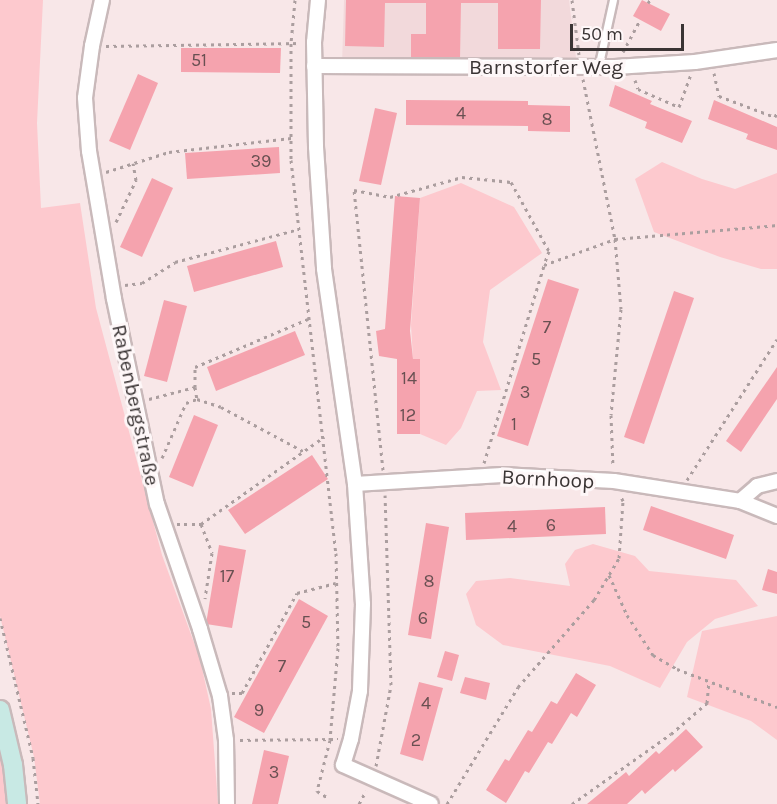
<!DOCTYPE html>
<html>
<head>
<meta charset="utf-8">
<style>
	body { margin:0 }
	#map { position:relative; width:777px; height:804px; overflow:hidden; background:#f8e7e8; font-family:Karla,sans-serif }
	div>[style] { position:absolute }
	.built>* { inset:0; background:#f2d9db }
	.green>* { inset:0; background:#fdc9ce }
	.building>* { inset:0; background:#f5a3ae }
	.path>* { height:3px; margin-top:-1.5px; transform-origin:0; background:repeating-linear-gradient(90deg,#ab9e9f 0 3px,transparent 0 7.5px) }
	.roads { filter:drop-shadow(2px 0 #c9b9ba) drop-shadow(-2px 0 #c9b9ba) drop-shadow(0 2px #c9b9ba) drop-shadow(0 -2px #c9b9ba) }
	.lane>* { height:7px; margin:-3.5px; padding:0 3.5px; transform-origin:3.5px; border-radius:3.5px; background:#fff }
	.street>* { height:14px; margin:-7px; padding:0 7px; transform-origin:7px; border-radius:7px; background:#fff }
	.secondary>* { height:18px; margin:-9px; padding:0 9px; transform-origin:9px; border-radius:9px; background:#c8e9e4 }
	span { translate:-50% -50%; white-space:nowrap; text-align:center; line-height:1.15; -webkit-text-stroke:6px #fef7f8; paint-order:stroke }
	.number-label { font-size:18px; color:#695052 }
	.number-label span { -webkit-text-stroke-width:0 }
	.street-label { font-size:21px; color:#3a3434 }
	.scale { position:absolute; left:570px; top:24px; width:114px; height:27px; box-sizing:border-box; border:3px solid #3a3434; border-top:0; padding-left:8px; font-size:18px; line-height:21px; white-space:nowrap; color:#3a3434; -webkit-text-stroke:4px #fef7f8; paint-order:stroke }
</style>
</head>
<body>
<div id="map">
	<div class="built">
		<div style="clip-path:polygon(344px 0,569px 0,577px 66px,342px 64px)"></div>
	</div>
	<div class="green">
		<div style="clip-path:polygon(0 0,43px 0,37px 123px,41px 208px,80px 203px,96px 308px,162px 555px,200px 659px,211px 709px,218px 804px,40px 804px,34px 757px,0 616px)"></div>
		<div style="clip-path:polygon(662px 162px,702px 179px,735px 189px,777px 173px,777px 269px,761px 269px,720px 257px,654px 232px,635px 179px)"></div>
		<div style="clip-path:polygon(461px 183px,514px 207px,542px 253px,490px 290px,483px 342px,501px 390px,477px 391px,461px 428px,446px 445px,420px 434px,420px 360px,413px 359px,411px 325px,420px 198px)"></div>
		<div style="clip-path:polygon(593px 544px,635px 556px,649px 571px,736px 580px,758px 606px,715px 619px,687px 642px,660px 688px,610px 666px,503px 645px,476px 625px,466px 594px,476px 581px,510px 578px,570px 586px,565px 564px,575px 550px)"></div>
		<div style="clip-path:polygon(777px 616px,777px 740px,751px 721px,687px 697px,702px 631px)"></div>
		<div style="clip-path:polygon(0 748px,5px 770px,8px 804px,0 804px)"></div>
	</div>
	<div class="building">
		<div style="clip-path:polygon(346px 0,541px 0,540px 49px,498px 49px,498px 3px,461px 3px,460px 59px,411px 58px,411px 34px,426px 34px,426px 3px,385px 3px,384px 47px,345px 46px)"></div>
		<div style="clip-path:polygon(642px 0,670px 14px,661px 31px,633px 16px)"></div>
		<div style="clip-path:polygon(181px 48px,281px 48px,280px 73px,181px 72px)"></div>
		<div style="clip-path:polygon(138px 74px,158px 83px,130px 150px,109px 141px)"></div>
		<div style="clip-path:polygon(615px 85px,652px 101px,650px 104px,692px 121px,682px 143px,645px 128px,647px 122px,609px 106px)"></div>
		<div style="clip-path:polygon(406px 100px,528px 101px,528px 105px,570px 106px,570px 132px,528px 131px,528px 126px,406px 125px)"></div>
		<div style="clip-path:polygon(714px 100px,777px 127px,777px 150px,746px 139px,748px 134px,708px 119px)"></div>
		<div style="clip-path:polygon(375px 108px,397px 113px,381px 185px,359px 181px)"></div>
		<div style="clip-path:polygon(279px 147px,280px 173px,187px 179px,185px 153px)"></div>
		<div style="clip-path:polygon(152px 178px,173px 188px,142px 257px,120px 247px)"></div>
		<div style="clip-path:polygon(395px 196px,420px 198px,410px 331px,413px 359px,420px 359px,420px 434px,397px 434px,397px 359px,379px 356px,376px 331px,385px 329px)"></div>
		<div style="clip-path:polygon(276px 241px,283px 267px,194px 292px,187px 266px)"></div>
		<div style="clip-path:polygon(548px 279px,579px 289px,528px 446px,497px 436px)"></div>
		<div style="clip-path:polygon(674px 291px,694px 298px,644px 444px,624px 437px)"></div>
		<div style="clip-path:polygon(164px 300px,187px 306px,167px 382px,144px 376px)"></div>
		<div style="clip-path:polygon(295px 331px,305px 355px,216px 391px,207px 367px)"></div>
		<div style="clip-path:polygon(777px 367px,777px 399px,741px 452px,726px 441px)"></div>
		<div style="clip-path:polygon(194px 415px,218px 425px,193px 487px,169px 477px)"></div>
		<div style="clip-path:polygon(312px 455px,328px 479px,245px 534px,228px 510px)"></div>
		<div style="clip-path:polygon(651px 506px,734px 535px,726px 559px,643px 530px)"></div>
		<div style="clip-path:polygon(605px 507px,606px 534px,466px 540px,465px 513px)"></div>
		<div style="clip-path:polygon(426px 523px,449px 527px,431px 639px,408px 635px)"></div>
		<div style="clip-path:polygon(219px 545px,246px 550px,232px 628px,206px 624px)"></div>
		<div style="clip-path:polygon(768px 569px,777px 572px,777px 594px,762px 590px)"></div>
		<div style="clip-path:polygon(299px 599px,328px 616px,264px 733px,234px 717px)"></div>
		<div style="clip-path:polygon(445px 651px,459px 655px,452px 681px,437px 677px)"></div>
		<div style="clip-path:polygon(576px 673px,596px 685px,577px 717px,571px 713px,552px 744px,548px 742px,529px 773px,525px 771px,506px 803px,486px 790px,505px 759px,509px 761px,528px 730px,532px 732px,551px 701px,557px 704px)"></div>
		<div style="clip-path:polygon(465px 677px,490px 683px,486px 700px,460px 693px)"></div>
		<div style="clip-path:polygon(419px 682px,443px 688px,423px 761px,400px 754px)"></div>
		<div style="clip-path:polygon(686px 729px,703px 747px,675px 772px,673px 769px,645px 794px,642px 790px,627px 804px,587px 804px,626px 772px,629px 776px,656px 751px,659px 754px)"></div>
		<div style="clip-path:polygon(264px 750px,289px 756px,278px 804px,252px 804px)"></div>
	</div>
	<div class="path">
		<div style="left:295px;top:0;width:43px;rotate:95.3deg"></div>
		<div style="left:291px;top:43px;width:117px;rotate:90deg"></div>
		<div style="left:291px;top:160px;width:396px;rotate:83.5deg"></div>
		<div style="left:336px;top:553px;width:95px;rotate:88.8deg"></div>
		<div style="left:338px;top:648px;width:92px;rotate:95deg"></div>
		<div style="left:330px;top:740px;width:53px;rotate:104.3deg"></div>
		<div style="left:317px;top:791px;width:13px;rotate:32deg"></div>
		<div style="left:572px;top:0;width:55px;rotate:82.7deg"></div>
		<div style="left:648px;top:3px;width:4px;rotate:-56deg"></div>
		<div style="left:106px;top:46px;width:195px;rotate:-0.9deg"></div>
		<div style="left:623px;top:52px;width:36px;rotate:-62deg"></div>
		<div style="left:714px;top:73px;width:24px;rotate:78deg"></div>
		<div style="left:719px;top:96px;width:60px;rotate:20.6deg"></div>
		<div style="left:775px;top:117px;width:5px;rotate:-68deg"></div>
		<div style="left:583px;top:79px;width:163px;rotate:78.7deg"></div>
		<div style="left:615px;top:239px;width:70px;rotate:85.1deg"></div>
		<div style="left:621px;top:309px;width:106px;rotate:95.4deg"></div>
		<div style="left:611px;top:415px;width:52px;rotate:87.8deg"></div>
		<div style="left:635px;top:80px;width:9px;rotate:72deg"></div>
		<div style="left:638px;top:89px;width:45px;rotate:23.7deg"></div>
		<div style="left:679px;top:107px;width:35px;rotate:-70deg"></div>
		<div style="left:106px;top:172px;width:66px;rotate:-17.6deg"></div>
		<div style="left:169px;top:152px;width:123px;rotate:-6.5deg"></div>
		<div style="left:116px;top:222px;width:47px;rotate:-64.5deg"></div>
		<div style="left:136px;top:180px;width:17px;rotate:-100deg"></div>
		<div style="left:125px;top:285px;width:17px;rotate:-7deg"></div>
		<div style="left:142px;top:283px;width:39px;rotate:-32deg"></div>
		<div style="left:175px;top:262px;width:128px;rotate:-14.9deg"></div>
		<div style="left:195px;top:387px;width:12px;rotate:81deg"></div>
		<div style="left:149px;top:399px;width:48px;rotate:-14.6deg"></div>
		<div style="left:195px;top:387px;width:20px;rotate:-90deg"></div>
		<div style="left:195px;top:367px;width:123px;rotate:-23deg"></div>
		<div style="left:162px;top:458px;width:60px;rotate:-66.4deg"></div>
		<div style="left:186px;top:403px;width:12px;rotate:-20deg"></div>
		<div style="left:197px;top:399px;width:25px;rotate:18deg"></div>
		<div style="left:221px;top:407px;width:93px;rotate:28.2deg"></div>
		<div style="left:484px;top:463px;width:207px;rotate:-73.1deg"></div>
		<div style="left:544px;top:265px;width:76px;rotate:-20.1deg"></div>
		<div style="left:615px;top:239px;width:163px;rotate:-4.9deg"></div>
		<div style="left:383px;top:470px;width:281px;rotate:-95.9deg"></div>
		<div style="left:354px;top:190px;width:37px;rotate:11deg"></div>
		<div style="left:390px;top:197px;width:75px;rotate:-15.5deg"></div>
		<div style="left:462px;top:177px;width:49px;rotate:5.8deg"></div>
		<div style="left:511px;top:182px;width:79px;rotate:61.2deg"></div>
		<div style="left:549px;top:251px;width:15px;rotate:110deg"></div>
		<div style="left:687px;top:480px;width:167px;rotate:-57.4deg"></div>
		<div style="left:177px;top:524px;width:24px"></div>
		<div style="left:201px;top:524px;width:151px;rotate:-35.3deg"></div>
		<div style="left:201px;top:524px;width:31px;rotate:69deg"></div>
		<div style="left:212px;top:553px;width:46px;rotate:98.8deg"></div>
		<div style="left:609px;top:575px;width:44px;rotate:65.8deg"></div>
		<div style="left:627px;top:615px;width:48px;rotate:57deg"></div>
		<div style="left:653px;top:655px;width:28px;rotate:30deg"></div>
		<div style="left:677px;top:669px;width:107px;rotate:20.8deg"></div>
		<div style="left:0;top:618px;width:144px;rotate:76.7deg"></div>
		<div style="left:33px;top:758px;width:46px;rotate:83.8deg"></div>
		<div style="left:232px;top:693px;width:10px"></div>
		<div style="left:242px;top:693px;width:114px;rotate:-61.2deg"></div>
		<div style="left:297px;top:593px;width:40px;rotate:-14.4deg"></div>
		<div style="left:240px;top:740px;width:98px;rotate:-0.6deg"></div>
		<div style="left:376px;top:766px;width:82px;rotate:-79.5deg"></div>
		<div style="left:391px;top:685px;width:190px;rotate:-91.8deg"></div>
		<div style="left:359px;top:804px;width:15px;rotate:-62deg"></div>
		<div style="left:447px;top:804px;width:137px;rotate:-58.7deg"></div>
		<div style="left:518px;top:687px;width:116px;rotate:-48.9deg"></div>
		<div style="left:594px;top:600px;width:49px;rotate:-59.2deg"></div>
		<div style="left:619px;top:558px;width:57px;rotate:-86deg"></div>
		<div style="left:623px;top:501px;width:5px;rotate:-112deg"></div>
		<div style="left:572px;top:804px;width:121px;rotate:-35.3deg"></div>
		<div style="left:671px;top:734px;width:48px;rotate:-40.7deg"></div>
		<div style="left:707px;top:703px;width:21px;rotate:-85deg"></div>
	</div>
	<div class="roads">
		<div class="lane">
			<div style="left:598px;top:68px;width:70px;rotate:-77.6deg"></div>
		</div>
		<div class="street">
			<div style="left:102px;top:0;width:47px;rotate:102.3deg"></div>
			<div style="left:92px;top:46px;width:52px;rotate:97.7deg"></div>
			<div style="left:85px;top:98px;width:53px;rotate:85.7deg"></div>
			<div style="left:89px;top:151px;width:150px;rotate:80.4deg"></div>
			<div style="left:114px;top:299px;width:209px;rotate:78.2deg"></div>
			<div style="left:157px;top:504px;width:132px;rotate:71deg"></div>
			<div style="left:200px;top:629px;width:70px;rotate:73.4deg"></div>
			<div style="left:220px;top:696px;width:44px;rotate:82.2deg"></div>
			<div style="left:226px;top:740px;width:64px;rotate:89.1deg"></div>
			<div style="left:318px;top:0;width:42px;rotate:95.4deg"></div>
			<div style="left:314px;top:42px;width:105px;rotate:88.9deg"></div>
			<div style="left:316px;top:147px;width:122px;rotate:86.2deg"></div>
			<div style="left:324px;top:269px;width:217px;rotate:81.8deg"></div>
			<div style="left:355px;top:484px;width:120px;rotate:86.2deg"></div>
			<div style="left:363px;top:604px;width:87px;rotate:92deg"></div>
			<div style="left:360px;top:691px;width:49px;rotate:100.6deg"></div>
			<div style="left:351px;top:739px;width:27px;rotate:107deg"></div>
			<div style="left:343px;top:765px;width:96px;rotate:23.9deg"></div>
			<div style="left:314px;top:66px;width:301px;rotate:0.2deg"></div>
			<div style="left:615px;top:67px;width:80px;rotate:-3.6deg"></div>
			<div style="left:695px;top:62px;width:83px;rotate:-8.3deg"></div>
			<div style="left:355px;top:484px;width:147px;rotate:-3.5deg"></div>
			<div style="left:502px;top:475px;width:112px;rotate:3.1deg"></div>
			<div style="left:614px;top:481px;width:128px;rotate:9deg"></div>
			<div style="left:740px;top:501px;width:40px;rotate:22deg"></div>
			<div style="left:740px;top:501px;width:23px;rotate:-41deg"></div>
			<div style="left:757px;top:486px;width:21px;rotate:-14deg"></div>
		</div>
		<div class="secondary">
			<div style="left:0;top:710px;width:57px;rotate:76.7deg"></div>
			<div style="left:13px;top:765px;width:39px;rotate:84deg"></div>
		</div>
	</div>
	<div class="number-label">
		<span style="left:199px;top:60px">51</span>
		<span style="left:461px;top:113px">4</span>
		<span style="left:547px;top:119px">8</span>
		<span style="left:261px;top:161px">39</span>
		<span style="left:547px;top:327px">7</span>
		<span style="left:536px;top:359px">5</span>
		<span style="left:409px;top:378px">14</span>
		<span style="left:525px;top:392px">3</span>
		<span style="left:408px;top:415px">12</span>
		<span style="left:514px;top:424px">1</span>
		<span style="left:551px;top:525px">6</span>
		<span style="left:512px;top:526px">4</span>
		<span style="left:227px;top:576px">17</span>
		<span style="left:429px;top:581px">8</span>
		<span style="left:423px;top:618px">6</span>
		<span style="left:306px;top:622px">5</span>
		<span style="left:282px;top:666px">7</span>
		<span style="left:426px;top:703px">4</span>
		<span style="left:259px;top:710px">9</span>
		<span style="left:416px;top:740px">2</span>
		<span style="left:274px;top:772px">3</span>
	</div>
	<div class="street-label">
		<span style="left:546px;top:67px">Barnstorfer Weg</span>
		<span style="left:136px;top:405px;rotate:78deg">Rabenbergstraße</span>
		<span style="left:548px;top:479px;rotate:3deg">Bornhoop</span>
	</div>
	<div class="scale">50 m</div>
</div>
</body>
</html>
